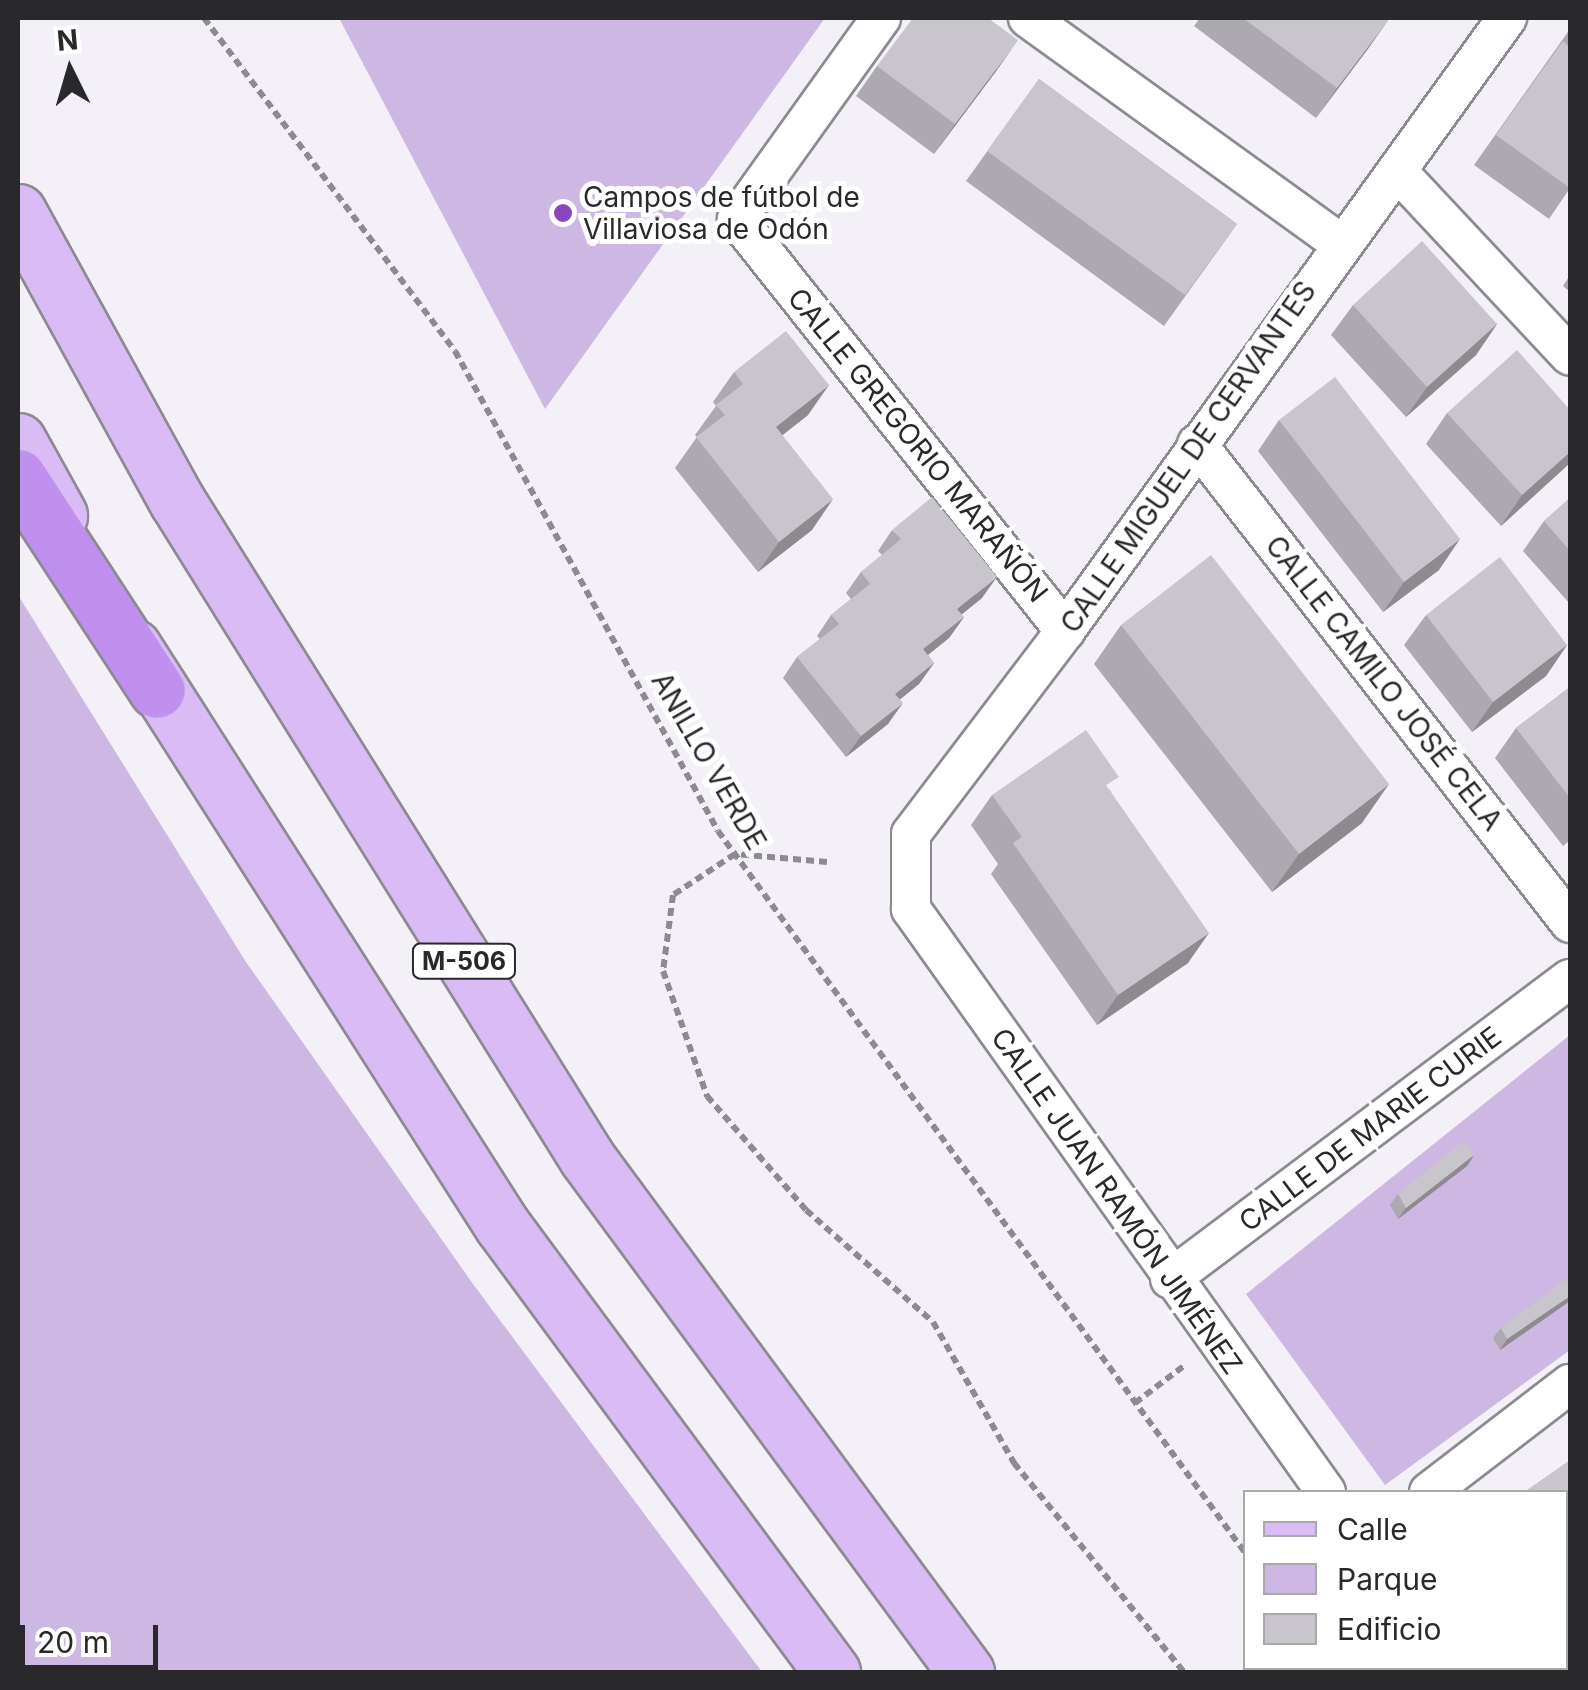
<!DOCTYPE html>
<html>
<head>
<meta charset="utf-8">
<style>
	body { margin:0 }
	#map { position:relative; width:1588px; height:1690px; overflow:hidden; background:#f3f0f8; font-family:Inter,sans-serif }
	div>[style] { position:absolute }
	.green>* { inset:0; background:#ccb8e2 }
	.path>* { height:6px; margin-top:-3px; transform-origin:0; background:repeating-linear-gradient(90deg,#8d8b90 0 8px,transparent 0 13px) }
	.roads { filter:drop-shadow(2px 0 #8d8a91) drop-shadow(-2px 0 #8d8a91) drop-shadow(0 2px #8d8a91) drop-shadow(0 -2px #8d8a91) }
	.minor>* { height:38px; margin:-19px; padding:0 19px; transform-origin:19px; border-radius:19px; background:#fff }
	.primary>* { height:55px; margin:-27.5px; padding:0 27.5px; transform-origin:27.5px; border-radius:27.5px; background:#d9bcf5 }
	.motorway>* { height:55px; margin:-27.5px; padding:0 27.5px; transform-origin:27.5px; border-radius:27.5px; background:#c090ef }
	.wall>* { inset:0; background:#ada9b0 }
	.shaded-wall>* { inset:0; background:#8d8a90 }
	.building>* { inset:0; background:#c9c5cd }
	.dots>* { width:28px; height:28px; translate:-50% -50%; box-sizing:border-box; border:5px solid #fff; border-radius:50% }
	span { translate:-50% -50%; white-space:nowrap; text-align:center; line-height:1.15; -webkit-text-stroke:10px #fff; paint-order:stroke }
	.shield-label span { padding:2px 8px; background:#fff; border:2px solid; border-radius:8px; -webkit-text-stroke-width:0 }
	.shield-label { font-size:25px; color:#29282b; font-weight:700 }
	.poi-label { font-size:28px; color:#29282b }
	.left { translate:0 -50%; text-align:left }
	.street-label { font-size:28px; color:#29282b }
	.frame { position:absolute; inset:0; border:20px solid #29282b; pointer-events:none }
	.legend { position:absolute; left:1243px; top:1490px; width:325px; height:180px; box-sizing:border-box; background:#fff; border:2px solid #a9a9aa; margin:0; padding:12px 18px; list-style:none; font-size:30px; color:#29282b }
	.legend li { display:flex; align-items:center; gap:20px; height:50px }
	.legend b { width:50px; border:2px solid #a9a9aa }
	.north { position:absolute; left:20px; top:20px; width:100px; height:100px; -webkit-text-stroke:8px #fff; paint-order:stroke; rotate:355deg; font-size:28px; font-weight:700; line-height:40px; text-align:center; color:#29282b }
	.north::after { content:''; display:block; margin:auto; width:35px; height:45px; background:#29282b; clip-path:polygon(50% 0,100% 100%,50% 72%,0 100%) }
	.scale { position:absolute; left:20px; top:1625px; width:138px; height:45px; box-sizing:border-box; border:5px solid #29282b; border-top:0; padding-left:12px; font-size:30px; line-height:35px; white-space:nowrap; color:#29282b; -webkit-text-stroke:8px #fff; paint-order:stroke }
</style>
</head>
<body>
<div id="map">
	<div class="green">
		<div style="clip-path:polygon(339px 18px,825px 18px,545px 409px)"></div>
		<div style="clip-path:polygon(18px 595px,246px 962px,473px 1284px,762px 1672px,18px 1672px)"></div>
		<div style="clip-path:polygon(1570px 1035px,1570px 1350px,1385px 1485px,1246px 1294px)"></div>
	</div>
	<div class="path">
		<div style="left:204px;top:18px;width:417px;rotate:53deg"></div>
		<div style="left:455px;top:351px;width:547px;rotate:61.28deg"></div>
		<div style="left:718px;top:831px;width:895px;rotate:53.86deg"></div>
		<div style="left:827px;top:862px;width:92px;rotate:-175deg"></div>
		<div style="left:735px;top:854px;width:74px;rotate:146.5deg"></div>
		<div style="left:673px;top:895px;width:77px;rotate:97.5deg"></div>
		<div style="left:663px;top:971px;width:133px;rotate:70.6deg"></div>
		<div style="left:707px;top:1096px;width:151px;rotate:49deg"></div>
		<div style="left:806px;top:1210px;width:169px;rotate:41.4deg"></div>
		<div style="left:933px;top:1322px;width:163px;rotate:60.1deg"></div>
		<div style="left:1014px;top:1463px;width:269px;rotate:50.9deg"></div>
		<div style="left:1135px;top:1403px;width:63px;rotate:-37.2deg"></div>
		<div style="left:1328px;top:1668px;width:6px;rotate:45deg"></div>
	</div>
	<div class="roads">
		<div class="minor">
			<div style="left:881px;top:18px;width:247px;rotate:125.6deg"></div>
			<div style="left:737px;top:219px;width:527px;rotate:51.48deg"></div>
			<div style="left:1028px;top:18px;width:385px;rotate:35.8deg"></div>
			<div style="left:1399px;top:173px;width:250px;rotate:46.9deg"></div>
			<div style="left:1197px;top:444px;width:607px;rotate:52.09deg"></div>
			<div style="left:1170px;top:1279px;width:500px;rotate:-36.9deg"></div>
			<div style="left:1326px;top:1492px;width:716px;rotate:-125.44deg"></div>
			<div style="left:911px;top:909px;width:75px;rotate:-90deg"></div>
			<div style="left:911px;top:834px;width:255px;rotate:-52.8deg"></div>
			<div style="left:1065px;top:631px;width:756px;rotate:-54.21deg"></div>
			<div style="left:1429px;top:1492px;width:178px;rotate:-37.5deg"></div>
			<div style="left:1453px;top:1668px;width:5px;rotate:53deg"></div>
		</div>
		<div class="primary">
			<div style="left:18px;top:212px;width:330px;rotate:61.2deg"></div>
			<div style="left:177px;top:501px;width:774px;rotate:58.03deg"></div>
			<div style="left:587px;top:1158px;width:639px;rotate:53.6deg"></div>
			<div style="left:18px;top:441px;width:85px;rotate:61deg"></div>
			<div style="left:133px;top:647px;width:686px;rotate:57.45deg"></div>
			<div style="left:502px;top:1225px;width:556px;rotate:53.56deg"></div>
		</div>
		<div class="motorway">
			<div style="left:18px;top:477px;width:254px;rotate:56.9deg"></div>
		</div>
	</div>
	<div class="wall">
		<div style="clip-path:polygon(1200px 18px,1388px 18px,1389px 19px,1316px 118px,1194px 26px)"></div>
		<div style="clip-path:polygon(1570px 29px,1570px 188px,1549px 219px,1474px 165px)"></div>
		<div style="clip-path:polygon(877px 66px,997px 70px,934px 154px,856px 96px)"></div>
		<div style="clip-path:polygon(1039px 79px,1237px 224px,1164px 326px,966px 181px)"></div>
		<div style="clip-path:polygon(1570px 275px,1570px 292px,1563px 286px)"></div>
		<div style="clip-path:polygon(1353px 305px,1497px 324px,1476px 355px,1406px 417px,1331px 335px)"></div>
		<div style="clip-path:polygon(734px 372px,808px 415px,782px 435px,812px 530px,758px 572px,675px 468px,697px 437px,695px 435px,716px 406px,713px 402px)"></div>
		<div style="clip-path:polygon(1570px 410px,1570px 463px,1501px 526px,1426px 444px,1447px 413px)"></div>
		<div style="clip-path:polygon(1279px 420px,1439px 570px,1383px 612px,1258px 451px)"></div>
		<div style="clip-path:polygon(1570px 498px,1570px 604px,1523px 551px,1544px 521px)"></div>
		<div style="clip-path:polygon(892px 530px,982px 598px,961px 615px,964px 617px,949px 638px,928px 655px,934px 663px,919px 684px,900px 699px,888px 724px,846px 757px,783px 678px,797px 657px,820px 639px,817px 636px,831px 615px,851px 599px,846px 593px,861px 572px,882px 555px,878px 551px)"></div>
		<div style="clip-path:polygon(1426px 615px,1567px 645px,1546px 676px,1472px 732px,1404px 645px)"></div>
		<div style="clip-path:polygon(1121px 625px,1362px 823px,1272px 892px,1094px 664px)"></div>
		<div style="clip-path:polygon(1570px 687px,1570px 840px,1563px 846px,1495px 758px,1516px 728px)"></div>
		<div style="clip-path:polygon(1110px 790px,1188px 963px,1097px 1025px,991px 874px,998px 864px,971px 825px,992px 795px)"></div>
		<div style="clip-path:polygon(1474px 1155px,1467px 1166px,1398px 1219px,1390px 1205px,1398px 1194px)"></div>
		<div style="clip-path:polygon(1570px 1301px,1500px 1350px,1493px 1338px,1501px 1328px)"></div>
	</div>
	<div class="shaded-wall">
		<div style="clip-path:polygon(1389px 19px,1368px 49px,1316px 118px,1337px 88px)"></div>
		<div style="clip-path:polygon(1018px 40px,997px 70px,934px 154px,955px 124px)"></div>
		<div style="clip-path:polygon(1497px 324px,1476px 355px,1406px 417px,1427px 387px)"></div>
		<div style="clip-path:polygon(829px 385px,808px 415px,755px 457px,776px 427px)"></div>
		<div style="clip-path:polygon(1570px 452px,1570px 463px,1501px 526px,1522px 495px)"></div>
		<div style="clip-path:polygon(833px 499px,812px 530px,758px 572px,779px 542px)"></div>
		<div style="clip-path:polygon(1460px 539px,1439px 570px,1383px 612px,1404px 582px)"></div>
		<div style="clip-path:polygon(997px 577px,982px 598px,942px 630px,957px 609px)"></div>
		<div style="clip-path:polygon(964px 617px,949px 638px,909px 670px,923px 649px)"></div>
		<div style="clip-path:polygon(1567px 645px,1546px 676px,1472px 732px,1493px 702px)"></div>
		<div style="clip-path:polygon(934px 663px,919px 684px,881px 715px,895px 694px)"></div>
		<div style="clip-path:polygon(903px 703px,888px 724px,846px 757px,861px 736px)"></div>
		<div style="clip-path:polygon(1389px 784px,1362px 823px,1272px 892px,1299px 854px)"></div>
		<div style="clip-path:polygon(1209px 933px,1188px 963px,1097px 1025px,1118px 995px)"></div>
		<div style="clip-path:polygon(1474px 1155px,1467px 1166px,1398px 1219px,1406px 1208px)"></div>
		<div style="clip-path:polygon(1570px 1296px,1570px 1301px,1500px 1350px,1507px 1339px)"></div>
		<div style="clip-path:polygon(1570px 1585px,1570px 1595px,1566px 1598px,1566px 1589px)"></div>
	</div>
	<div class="building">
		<div style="clip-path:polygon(913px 18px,988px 18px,1018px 40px,955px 124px,877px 66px)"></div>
		<div style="clip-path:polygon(1243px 18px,1388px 18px,1389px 19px,1337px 88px)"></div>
		<div style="clip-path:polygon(1563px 41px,1570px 47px,1570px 188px,1496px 135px)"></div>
		<div style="clip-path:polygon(1039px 79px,1237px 224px,1185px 295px,987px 151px)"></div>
		<div style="clip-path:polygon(1422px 241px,1497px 324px,1427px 387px,1353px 305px)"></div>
		<div style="clip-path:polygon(786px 331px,829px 385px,776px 427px,833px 499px,779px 542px,696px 437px,725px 415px,716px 405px,743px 384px,734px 372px)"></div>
		<div style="clip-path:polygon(1517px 350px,1570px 410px,1570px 452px,1522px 495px,1447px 413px)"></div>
		<div style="clip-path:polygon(1335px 377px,1460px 539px,1404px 582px,1279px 420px)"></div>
		<div style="clip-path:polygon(932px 497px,997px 577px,957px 609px,964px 617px,923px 649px,934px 663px,895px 694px,903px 703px,861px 736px,797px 657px,839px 624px,831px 615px,870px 584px,861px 572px,901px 539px,892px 530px)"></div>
		<div style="clip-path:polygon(1570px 498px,1570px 551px,1544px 521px)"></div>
		<div style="clip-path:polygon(1211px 555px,1389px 784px,1299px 854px,1121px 625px)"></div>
		<div style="clip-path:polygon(1500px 557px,1567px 645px,1493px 702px,1426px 615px)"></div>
		<div style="clip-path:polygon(1570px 687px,1570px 798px,1516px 728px)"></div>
		<div style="clip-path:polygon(1086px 730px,1119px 777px,1106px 785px,1209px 933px,1118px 995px,1013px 843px,1022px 837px,992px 795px)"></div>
		<div style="clip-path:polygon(1464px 1141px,1474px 1155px,1406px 1208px,1398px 1194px)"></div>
		<div style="clip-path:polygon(1566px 1279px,1570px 1283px,1570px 1296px,1507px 1339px,1501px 1328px)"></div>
		<div style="clip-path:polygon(1570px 1460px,1570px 1585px,1566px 1589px,1566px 1492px,1524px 1492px)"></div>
	</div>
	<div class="dots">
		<div style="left:563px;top:213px;background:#8848bd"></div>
	</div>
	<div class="shield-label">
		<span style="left:464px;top:961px">M-506</span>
	</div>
	<div class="poi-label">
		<span class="left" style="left:583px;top:213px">Campos de fútbol de<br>Villaviosa de Odón</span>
	</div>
	<div class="street-label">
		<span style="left:918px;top:445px;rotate:51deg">CALLE GREGORIO MARAÑÓN</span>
		<span style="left:1188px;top:457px;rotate:-55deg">CALLE MIGUEL DE CERVANTES</span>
		<span style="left:1384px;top:683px;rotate:52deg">CALLE CAMILO JOSÉ CELA</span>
		<span style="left:709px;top:761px;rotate:60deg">ANILLO VERDE</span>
		<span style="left:1370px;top:1129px;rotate:-37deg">CALLE DE MARIE CURIE</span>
		<span style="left:1117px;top:1201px;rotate:55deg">CALLE JUAN RAMÓN JIMÉNEZ</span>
	</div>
	<div class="frame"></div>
	<ul class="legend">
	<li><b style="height:12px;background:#d9bcf5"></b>Calle</li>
	<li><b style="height:28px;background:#ccb8e2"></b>Parque</li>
	<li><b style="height:28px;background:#c9c5cd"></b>Edificio</li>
	</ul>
	<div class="north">N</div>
	<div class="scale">20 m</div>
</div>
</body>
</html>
